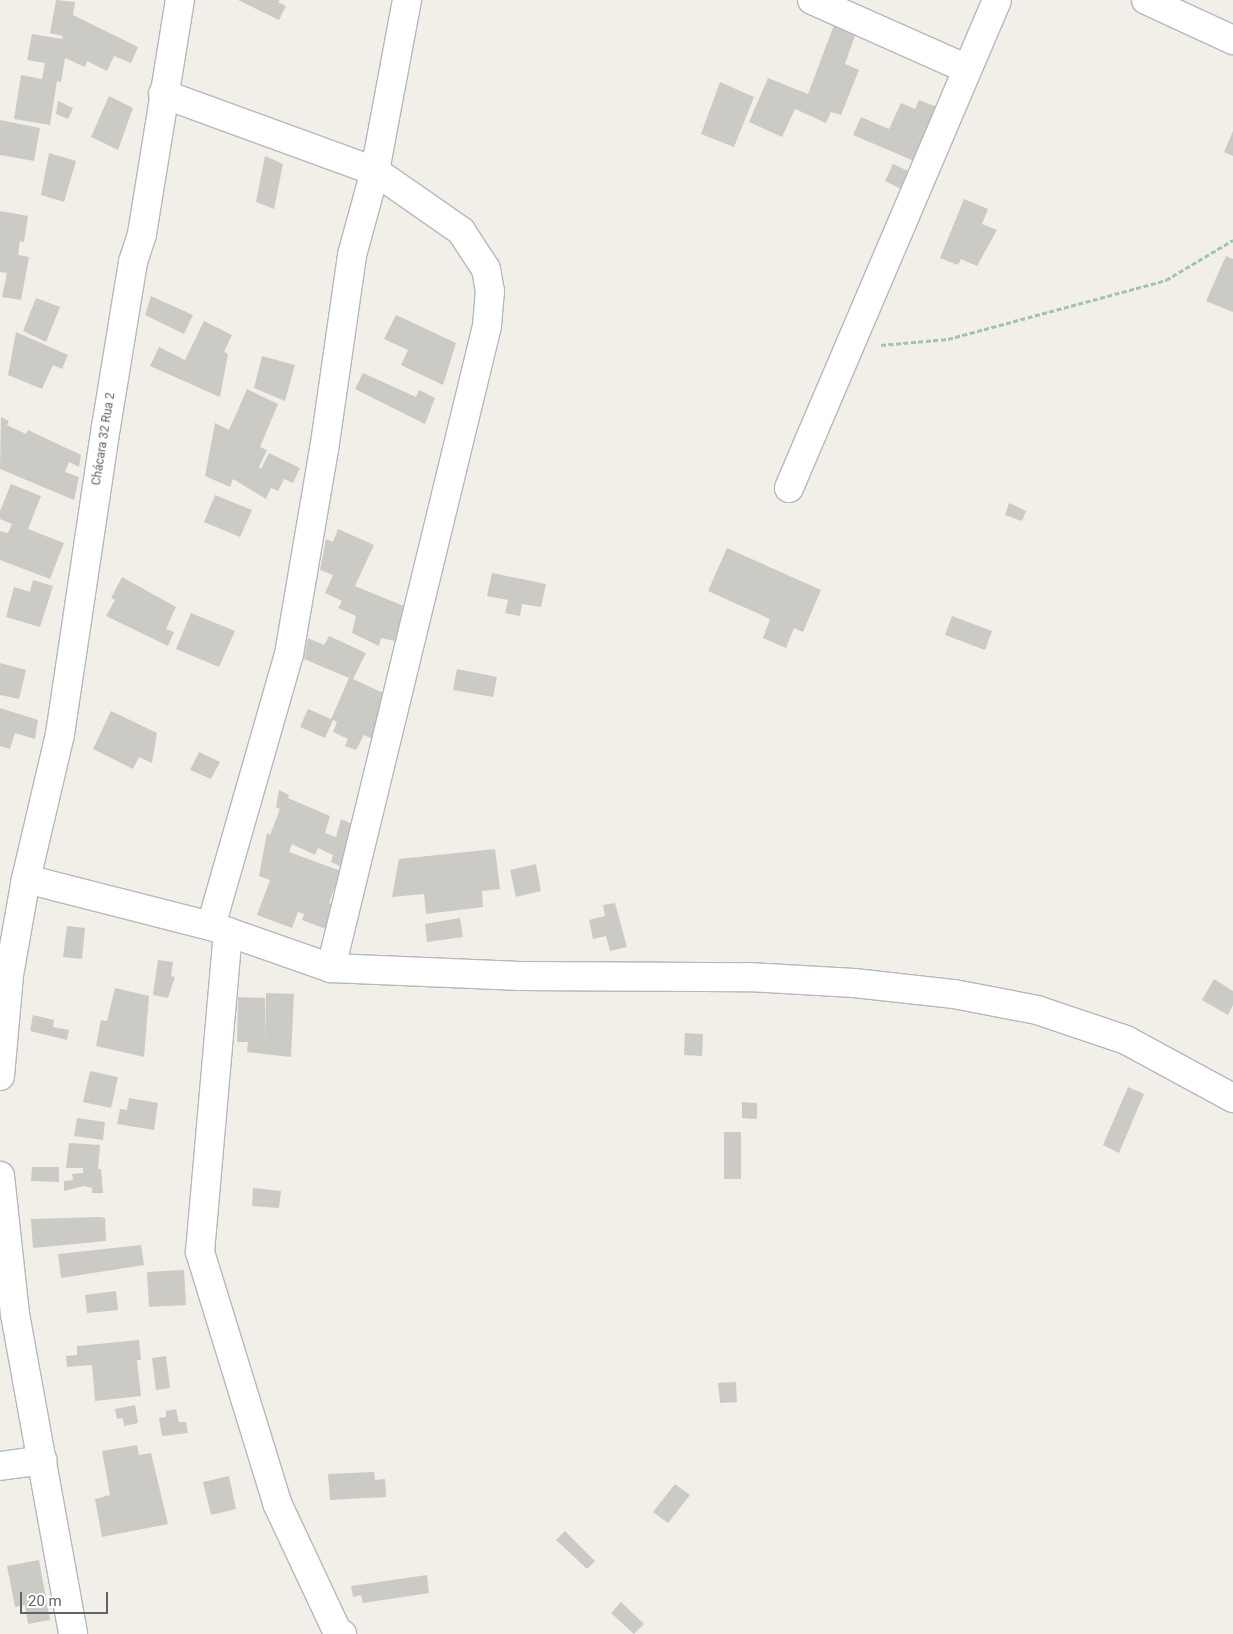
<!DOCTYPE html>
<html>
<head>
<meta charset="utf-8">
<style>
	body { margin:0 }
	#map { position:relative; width:1233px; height:1634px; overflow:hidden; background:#f1efe8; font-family:Roboto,sans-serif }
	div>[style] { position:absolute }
	.building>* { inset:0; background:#cccac5 }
	.path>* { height:3px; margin-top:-1.5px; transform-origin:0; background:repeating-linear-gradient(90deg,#9cc7a9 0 5px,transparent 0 7.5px) }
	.roads { filter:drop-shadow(1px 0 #b5b8bc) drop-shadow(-1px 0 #b5b8bc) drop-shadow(0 1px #b5b8bc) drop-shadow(0 -1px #b5b8bc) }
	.minor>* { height:28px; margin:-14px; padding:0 14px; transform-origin:14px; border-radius:14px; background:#fff }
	span { translate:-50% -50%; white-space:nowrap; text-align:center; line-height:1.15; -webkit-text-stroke:4px #fff; paint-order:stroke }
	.street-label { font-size:12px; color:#5f6368 }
	.scale { position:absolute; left:20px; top:1592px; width:88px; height:22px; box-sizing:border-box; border:2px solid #5f6368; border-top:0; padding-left:6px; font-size:15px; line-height:18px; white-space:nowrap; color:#5f6368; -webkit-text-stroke:4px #fff; paint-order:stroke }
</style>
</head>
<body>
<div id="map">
	<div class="building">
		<div style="clip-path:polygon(56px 0,75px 2px,73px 15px,138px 47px,131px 63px,114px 56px,107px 71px,87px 61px,85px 67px,65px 58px,61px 82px,57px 81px,50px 125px,14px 119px,21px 75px,42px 79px,45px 63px,27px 60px,32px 34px,62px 39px,63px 36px,50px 33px)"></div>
		<div style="clip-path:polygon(238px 0,280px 0,278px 2px,286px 6px,279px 20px)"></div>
		<div style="clip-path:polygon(834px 25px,856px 33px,845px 64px,859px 70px,841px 115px,831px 112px,826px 123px,795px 109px,782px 137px,749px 122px,768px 78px,808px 94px)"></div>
		<div style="clip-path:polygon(720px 82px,754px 97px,734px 147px,701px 134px)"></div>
		<div style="clip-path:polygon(109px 96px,133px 108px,118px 150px,91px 137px)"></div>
		<div style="clip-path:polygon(919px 100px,937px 107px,914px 161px,853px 135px,861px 117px,889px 129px,901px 103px,915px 109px)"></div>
		<div style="clip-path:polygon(58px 101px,73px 108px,68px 119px,56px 114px)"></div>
		<div style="clip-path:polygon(0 120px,40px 128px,34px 161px,0 155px)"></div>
		<div style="clip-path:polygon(1233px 131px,1233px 156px,1224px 152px)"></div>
		<div style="clip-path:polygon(49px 153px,76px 161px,64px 202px,41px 195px)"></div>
		<div style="clip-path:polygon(265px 156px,283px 164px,274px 209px,256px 202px)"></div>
		<div style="clip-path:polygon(893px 164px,917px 175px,909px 193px,885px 181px)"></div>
		<div style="clip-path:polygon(964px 199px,988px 209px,982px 224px,997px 230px,977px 266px,961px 259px,958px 265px,940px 258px)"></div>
		<div style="clip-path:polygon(0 211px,28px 216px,24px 242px,20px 241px,18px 255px,29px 257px,21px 300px,2px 297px,7px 273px,0 272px)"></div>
		<div style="clip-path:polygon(1226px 256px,1233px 259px,1233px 312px,1206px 301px)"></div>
		<div style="clip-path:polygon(151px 296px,193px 315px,184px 334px,145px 315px)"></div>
		<div style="clip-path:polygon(36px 298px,60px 307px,46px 342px,23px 331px)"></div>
		<div style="clip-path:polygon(396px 315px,456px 343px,443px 385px,401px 365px,408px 350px,384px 339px)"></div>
		<div style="clip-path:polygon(204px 321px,232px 335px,224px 352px,228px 354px,220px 397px,150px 366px,159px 347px,185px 360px)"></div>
		<div style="clip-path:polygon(16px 332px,68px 355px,62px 369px,53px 365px,42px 389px,8px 375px)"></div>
		<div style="clip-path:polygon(262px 356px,295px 365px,285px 401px,254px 388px)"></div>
		<div style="clip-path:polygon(363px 373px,416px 397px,419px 390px,435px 398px,425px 424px,355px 389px)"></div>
		<div style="clip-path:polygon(247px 389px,278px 404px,260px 447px,267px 450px,259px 467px,261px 469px,269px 453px,300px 468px,293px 483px,284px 479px,278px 491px,271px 488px,266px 499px,233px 479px,230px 487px,205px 476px,215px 423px,229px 430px)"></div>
		<div style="clip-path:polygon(1px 417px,9px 421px,7px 425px,26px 434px,28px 430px,81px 455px,79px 467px,69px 462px,65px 472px,79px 477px,74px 500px,0 469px)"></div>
		<div style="clip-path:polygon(11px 484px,41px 496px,28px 529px,64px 543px,50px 579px,0 560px,0 531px,8px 533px,12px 524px,0 519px,0 511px)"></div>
		<div style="clip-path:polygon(215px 495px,252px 510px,240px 537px,204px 522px)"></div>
		<div style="clip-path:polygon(1009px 503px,1026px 511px,1022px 521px,1005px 515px)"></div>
		<div style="clip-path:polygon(338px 529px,374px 545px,355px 586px,406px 607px,404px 643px,381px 638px,379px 646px,352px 633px,356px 616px,338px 608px,342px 601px,325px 593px,333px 575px,320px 570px,326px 539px,333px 542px)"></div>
		<div style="clip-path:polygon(727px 548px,821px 590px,803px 632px,794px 628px,786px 648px,763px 638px,770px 619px,708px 591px)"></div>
		<div style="clip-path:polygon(492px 573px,546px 584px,541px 607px,522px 604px,520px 616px,505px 613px,508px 600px,487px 596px)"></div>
		<div style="clip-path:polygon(122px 577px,176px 607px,166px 629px,174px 632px,168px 646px,106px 616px,115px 600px,111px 598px)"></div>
		<div style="clip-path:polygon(33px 580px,53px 586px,40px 627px,6px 617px,14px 587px,30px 592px)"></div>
		<div style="clip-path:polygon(191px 613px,235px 631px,219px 667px,176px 649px)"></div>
		<div style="clip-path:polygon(952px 616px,992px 631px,985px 650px,945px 635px)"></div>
		<div style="clip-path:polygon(329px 636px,366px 653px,353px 679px,392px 697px,382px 743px,364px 735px,356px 750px,345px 746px,348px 739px,333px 732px,337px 722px,333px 720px,325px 738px,300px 727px,308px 709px,331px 719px,349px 678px,304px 659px,308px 638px,324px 645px)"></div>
		<div style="clip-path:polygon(0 663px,26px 670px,19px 699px,0 695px)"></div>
		<div style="clip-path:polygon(457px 669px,497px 677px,493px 697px,453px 690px)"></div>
		<div style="clip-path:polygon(0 708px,38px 720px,35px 739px,15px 733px,10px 749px,0 746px)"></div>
		<div style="clip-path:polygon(111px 711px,157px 733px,152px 763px,139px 757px,133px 769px,93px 749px)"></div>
		<div style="clip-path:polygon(199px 752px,220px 762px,211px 779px,190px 770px)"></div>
		<div style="clip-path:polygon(279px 790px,289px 795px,288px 798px,330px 816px,325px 833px,336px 837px,341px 819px,363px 829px,353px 872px,331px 862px,333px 855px,318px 848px,315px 855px,292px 844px,289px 852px,341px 871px,329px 903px,345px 909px,326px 929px,302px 920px,304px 914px,298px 912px,292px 928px,257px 915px,270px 880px,259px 876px,267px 833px,270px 835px,280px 809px,276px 807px)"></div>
		<div style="clip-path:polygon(495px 849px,500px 889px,482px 891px,483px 907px,426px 914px,424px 894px,392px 897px,399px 859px)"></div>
		<div style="clip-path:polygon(536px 864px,541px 891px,516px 897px,510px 870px)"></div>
		<div style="clip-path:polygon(615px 903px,627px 947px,610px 951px,606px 936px,593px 939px,589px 920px,605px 916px,603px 905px)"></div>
		<div style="clip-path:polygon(460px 918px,463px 937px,427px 942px,425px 924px)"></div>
		<div style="clip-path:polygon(67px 926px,85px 928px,82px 959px,63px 957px)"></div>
		<div style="clip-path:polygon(158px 960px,173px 962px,171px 976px,175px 977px,168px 998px,153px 995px)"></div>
		<div style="clip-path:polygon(1214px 979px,1233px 991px,1233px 1005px,1228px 1015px,1202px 1000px)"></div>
		<div style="clip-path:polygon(115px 988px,149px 996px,144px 1057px,96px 1046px,101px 1020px,107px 1021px)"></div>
		<div style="clip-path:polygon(266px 993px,294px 994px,291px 1057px,247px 1052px,248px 1042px,237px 1042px,238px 997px,265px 998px,265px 1042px)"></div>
		<div style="clip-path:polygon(33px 1015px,54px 1020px,53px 1027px,69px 1030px,67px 1040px,30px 1031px)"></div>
		<div style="clip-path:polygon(685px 1033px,703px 1034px,702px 1056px,684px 1055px)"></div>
		<div style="clip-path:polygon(90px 1071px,118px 1077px,111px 1108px,83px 1102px)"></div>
		<div style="clip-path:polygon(1128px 1087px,1144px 1094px,1119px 1153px,1103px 1145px)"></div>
		<div style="clip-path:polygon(129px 1098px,158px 1103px,154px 1130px,117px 1124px,120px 1109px,127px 1110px)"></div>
		<div style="clip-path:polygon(742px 1102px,757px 1103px,757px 1119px,742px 1118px)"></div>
		<div style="clip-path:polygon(77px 1118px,105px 1122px,103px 1140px,74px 1136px)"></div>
		<div style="clip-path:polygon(724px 1132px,741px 1132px,741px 1179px,724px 1179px)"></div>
		<div style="clip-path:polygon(69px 1143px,100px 1145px,98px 1169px,101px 1169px,103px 1193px,92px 1193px,92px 1188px,84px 1186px,64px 1191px,64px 1181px,73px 1180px,72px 1174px,83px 1173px,83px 1168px,66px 1168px)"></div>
		<div style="clip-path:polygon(32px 1167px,59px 1167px,59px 1182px,31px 1181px)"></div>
		<div style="clip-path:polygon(253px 1188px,281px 1191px,279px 1208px,252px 1206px)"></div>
		<div style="clip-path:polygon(100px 1217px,105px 1218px,106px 1241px,33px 1248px,31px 1219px)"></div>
		<div style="clip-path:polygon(141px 1245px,144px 1265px,61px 1278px,58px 1254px)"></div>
		<div style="clip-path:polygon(184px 1270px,186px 1305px,149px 1307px,147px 1272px)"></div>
		<div style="clip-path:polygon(116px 1291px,118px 1310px,87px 1313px,85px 1295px)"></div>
		<div style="clip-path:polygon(139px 1340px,141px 1360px,137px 1360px,141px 1396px,95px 1401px,92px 1365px,67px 1367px,66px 1356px,77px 1355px,77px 1346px)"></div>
		<div style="clip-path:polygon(166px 1356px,170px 1388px,156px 1390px,152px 1358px)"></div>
		<div style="clip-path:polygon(736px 1382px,737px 1402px,720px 1403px,718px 1383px)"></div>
		<div style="clip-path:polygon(135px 1405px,138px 1423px,124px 1426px,123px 1418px,117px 1419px,115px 1409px)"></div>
		<div style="clip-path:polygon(176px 1409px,179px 1422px,186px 1422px,188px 1433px,162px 1436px,159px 1418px,166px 1417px,166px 1411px)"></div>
		<div style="clip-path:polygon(137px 1445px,139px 1455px,151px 1453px,168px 1524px,102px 1537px,95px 1499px,110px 1495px,102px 1451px)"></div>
		<div style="clip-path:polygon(374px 1472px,375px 1480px,385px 1479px,386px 1497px,330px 1500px,328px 1474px)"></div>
		<div style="clip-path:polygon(229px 1476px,236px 1509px,211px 1515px,203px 1482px)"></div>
		<div style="clip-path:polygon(675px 1484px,690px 1495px,668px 1523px,653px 1512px)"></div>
		<div style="clip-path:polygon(565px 1531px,595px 1561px,587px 1569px,556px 1540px)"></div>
		<div style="clip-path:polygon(39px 1560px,50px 1620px,28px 1624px,25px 1605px,15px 1607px,7px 1566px)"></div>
		<div style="clip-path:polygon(427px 1575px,429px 1593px,363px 1603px,361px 1595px,353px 1597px,351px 1586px)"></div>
		<div style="clip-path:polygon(621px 1602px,644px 1624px,634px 1634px,611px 1613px)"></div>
	</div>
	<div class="path">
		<div style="left:881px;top:345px;width:67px;rotate:-5.1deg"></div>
		<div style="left:948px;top:339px;width:226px;rotate:-15.1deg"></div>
		<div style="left:1166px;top:280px;width:78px;rotate:-30.8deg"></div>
	</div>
	<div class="roads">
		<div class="minor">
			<div style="left:812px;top:0;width:170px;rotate:24deg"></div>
			<div style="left:1146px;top:0;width:96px;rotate:24.7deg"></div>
			<div style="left:163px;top:94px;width:226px;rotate:20deg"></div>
			<div style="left:375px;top:171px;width:105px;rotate:34.9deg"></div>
			<div style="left:461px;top:231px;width:45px;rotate:56.7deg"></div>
			<div style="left:486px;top:269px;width:22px;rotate:80deg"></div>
			<div style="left:490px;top:291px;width:35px;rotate:95deg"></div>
			<div style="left:487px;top:326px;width:661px;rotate:103.66deg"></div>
			<div style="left:789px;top:488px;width:530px;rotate:-66.91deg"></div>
			<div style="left:26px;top:879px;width:191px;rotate:14.3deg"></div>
			<div style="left:211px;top:926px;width:127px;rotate:19.3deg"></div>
			<div style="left:331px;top:968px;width:189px;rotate:2.4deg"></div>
			<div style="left:520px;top:976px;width:229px;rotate:0.3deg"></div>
			<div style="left:749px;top:977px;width:105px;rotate:3.3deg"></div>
			<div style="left:854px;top:983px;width:101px;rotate:6.3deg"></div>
			<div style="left:954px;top:994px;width:85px;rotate:10.9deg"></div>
			<div style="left:1037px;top:1010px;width:94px;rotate:18.6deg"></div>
			<div style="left:1126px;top:1040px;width:122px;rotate:28.5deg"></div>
			<div style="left:211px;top:926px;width:283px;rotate:-74deg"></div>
			<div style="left:289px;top:654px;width:207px;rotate:-80.3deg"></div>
			<div style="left:324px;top:450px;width:197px;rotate:-81.8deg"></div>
			<div style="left:352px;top:255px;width:87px;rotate:-74.7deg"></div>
			<div style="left:375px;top:171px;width:174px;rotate:-79.4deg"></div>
			<div style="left:228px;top:932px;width:321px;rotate:95deg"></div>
			<div style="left:200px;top:1252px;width:263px;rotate:72.9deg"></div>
			<div style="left:277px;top:1503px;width:141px;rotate:64.9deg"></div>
			<div style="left:337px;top:1631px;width:6px;rotate:31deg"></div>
			<div style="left:0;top:1076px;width:101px;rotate:-84.9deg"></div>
			<div style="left:9px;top:975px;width:97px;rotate:-80deg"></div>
			<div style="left:26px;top:879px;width:149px;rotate:-76.8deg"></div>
			<div style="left:60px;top:734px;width:310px;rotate:-81.5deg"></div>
			<div style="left:106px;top:427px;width:167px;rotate:-80.7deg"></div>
			<div style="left:133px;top:262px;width:29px;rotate:-72deg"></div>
			<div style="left:142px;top:234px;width:237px;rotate:-80.8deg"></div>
			<div style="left:0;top:1176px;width:139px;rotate:83.8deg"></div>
			<div style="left:15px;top:1314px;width:325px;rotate:79.7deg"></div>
			<div style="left:0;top:1466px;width:43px;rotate:-7.9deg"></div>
		</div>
	</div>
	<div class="street-label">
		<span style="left:104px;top:439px;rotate:-81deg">Chácara 32 Rua 2</span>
	</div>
	<div class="scale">20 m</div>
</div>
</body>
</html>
